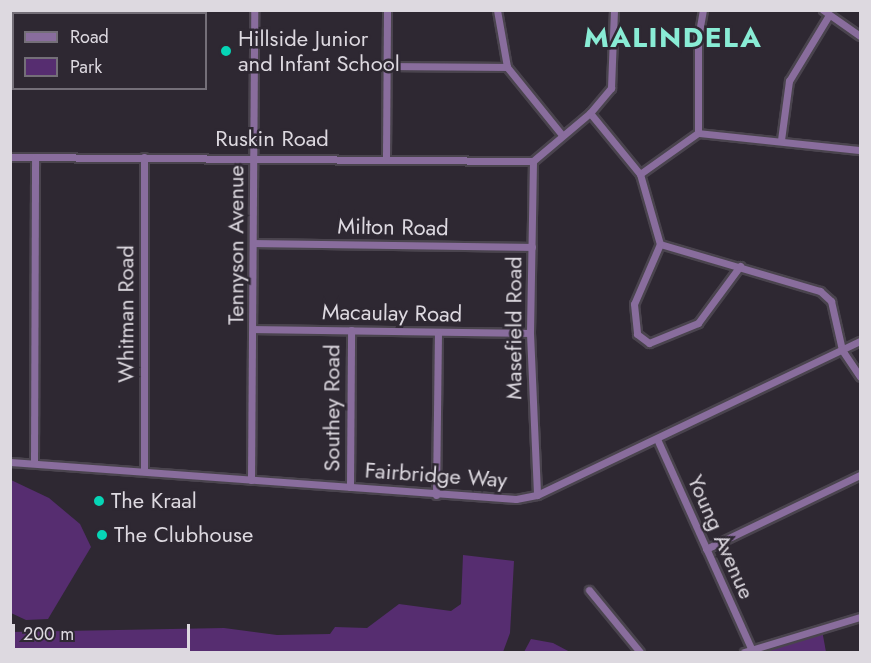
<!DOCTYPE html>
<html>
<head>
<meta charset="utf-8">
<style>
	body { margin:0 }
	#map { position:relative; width:871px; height:663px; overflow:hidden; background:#2e2832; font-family:Jost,sans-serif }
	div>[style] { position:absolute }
	.green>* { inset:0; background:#562d70 }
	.stream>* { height:1.5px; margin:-0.75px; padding:0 0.75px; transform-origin:0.75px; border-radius:0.75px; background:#865ba2 }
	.roads { filter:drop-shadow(2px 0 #4a444e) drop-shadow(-2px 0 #4a444e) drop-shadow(0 2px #4a444e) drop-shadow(0 -2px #4a444e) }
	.street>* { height:7px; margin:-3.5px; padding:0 3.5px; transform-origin:3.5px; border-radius:3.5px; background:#896d9d }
	.dots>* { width:16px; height:16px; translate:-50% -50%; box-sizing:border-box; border:3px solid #2e2832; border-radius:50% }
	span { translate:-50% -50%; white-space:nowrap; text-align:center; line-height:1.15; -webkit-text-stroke:5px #2e2832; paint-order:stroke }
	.poi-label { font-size:22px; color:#ddd9e0 }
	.left { translate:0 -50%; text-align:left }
	.street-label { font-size:22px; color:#ddd9e0 }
	.district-label { font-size:28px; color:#89ecd5; font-weight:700; letter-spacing:1.5px }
	.frame { position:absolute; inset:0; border:12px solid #ddd9e0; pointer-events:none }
	.legend { position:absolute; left:12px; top:12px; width:195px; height:78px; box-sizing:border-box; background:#2e2832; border:2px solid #746f78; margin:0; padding:8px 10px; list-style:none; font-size:18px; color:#ddd9e0 }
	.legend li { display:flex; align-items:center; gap:12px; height:30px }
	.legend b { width:30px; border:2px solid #746f78 }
	.scale { position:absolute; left:12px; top:624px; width:178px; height:27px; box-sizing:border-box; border:3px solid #ddd9e0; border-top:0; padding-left:8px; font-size:18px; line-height:21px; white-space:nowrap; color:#ddd9e0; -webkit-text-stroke:4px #2e2832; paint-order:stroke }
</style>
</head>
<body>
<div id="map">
	<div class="green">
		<div style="clip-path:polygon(11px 480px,49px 498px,80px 524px,91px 547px,48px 619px,26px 620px,11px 613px)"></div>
		<div style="clip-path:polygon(463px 555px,514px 561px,510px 633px,503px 652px,11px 652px,11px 632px,224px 628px,277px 635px,330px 634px,335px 627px,367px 628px,399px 604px,451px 611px,461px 604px)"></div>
		<div style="clip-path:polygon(822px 630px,826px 652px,750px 652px)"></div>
		<div style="clip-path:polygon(531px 639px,553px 643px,570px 652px,524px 652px)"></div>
	</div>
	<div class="stream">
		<div style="left:535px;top:652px;width:6px"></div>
	</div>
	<div class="roads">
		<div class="street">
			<div style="left:497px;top:10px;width:58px;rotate:80deg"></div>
			<div style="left:507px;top:67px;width:87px;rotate:51deg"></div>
			<div style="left:823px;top:10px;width:45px;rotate:35.1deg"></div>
			<div style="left:387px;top:66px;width:120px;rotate:0.5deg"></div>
			<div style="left:590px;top:113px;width:79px;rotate:50.7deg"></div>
			<div style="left:640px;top:174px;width:73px;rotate:74.1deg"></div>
			<div style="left:660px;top:244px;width:167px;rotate:16.4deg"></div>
			<div style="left:820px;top:291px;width:15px;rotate:42deg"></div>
			<div style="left:831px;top:301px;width:50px;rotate:77.3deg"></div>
			<div style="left:842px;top:350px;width:32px;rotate:56deg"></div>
			<div style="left:698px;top:133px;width:95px;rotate:-90deg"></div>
			<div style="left:698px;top:38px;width:28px;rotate:-80deg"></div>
			<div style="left:781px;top:140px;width:60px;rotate:-82.3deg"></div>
			<div style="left:789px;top:81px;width:77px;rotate:-58.8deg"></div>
			<div style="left:10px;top:157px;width:523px;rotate:0.44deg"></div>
			<div style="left:144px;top:157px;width:314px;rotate:90deg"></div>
			<div style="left:386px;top:157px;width:147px;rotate:-89.6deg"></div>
			<div style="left:533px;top:161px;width:172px;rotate:91deg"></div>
			<div style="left:530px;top:333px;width:162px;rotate:87.5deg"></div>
			<div style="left:533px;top:161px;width:75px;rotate:-40.1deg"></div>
			<div style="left:590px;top:113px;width:33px;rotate:-50deg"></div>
			<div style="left:611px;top:88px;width:78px;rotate:-87.8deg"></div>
			<div style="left:640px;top:174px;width:71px;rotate:-35.3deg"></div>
			<div style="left:698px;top:133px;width:163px;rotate:6deg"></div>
			<div style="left:254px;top:243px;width:278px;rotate:0.8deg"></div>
			<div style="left:660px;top:244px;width:65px;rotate:113.4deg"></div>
			<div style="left:634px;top:304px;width:30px;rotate:84deg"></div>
			<div style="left:637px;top:334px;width:15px;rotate:37deg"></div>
			<div style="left:649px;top:343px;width:53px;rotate:-22.2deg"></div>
			<div style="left:698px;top:323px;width:71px;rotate:-53.6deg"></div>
			<div style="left:253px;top:329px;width:277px;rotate:0.8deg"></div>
			<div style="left:657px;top:439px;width:231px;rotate:65.8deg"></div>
			<div style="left:10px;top:462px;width:507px;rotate:4.18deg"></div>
			<div style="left:516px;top:499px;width:21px;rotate:-11deg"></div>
			<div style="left:537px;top:495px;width:358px;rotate:-25.5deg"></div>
			<div style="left:34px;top:462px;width:305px;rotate:-89.8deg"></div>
			<div style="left:251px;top:480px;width:470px;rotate:-89.6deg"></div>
			<div style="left:350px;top:487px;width:157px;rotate:-89.6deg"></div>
			<div style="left:436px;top:495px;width:162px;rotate:-89.3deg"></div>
			<div style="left:706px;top:549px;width:171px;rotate:-25.7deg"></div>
			<div style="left:589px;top:590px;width:80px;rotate:50.6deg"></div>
			<div style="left:744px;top:652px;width:121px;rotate:-16.8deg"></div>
		</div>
	</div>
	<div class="dots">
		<div style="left:226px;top:51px;background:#06d5b6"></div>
		<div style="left:99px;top:501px;background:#06d5b6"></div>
		<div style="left:102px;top:535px;background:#06d5b6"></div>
	</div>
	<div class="poi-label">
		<span class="left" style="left:238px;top:51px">Hillside Junior<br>and Infant School</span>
		<span class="left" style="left:111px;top:501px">The Kraal</span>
		<span class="left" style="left:114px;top:535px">The Clubhouse</span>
	</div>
	<div class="street-label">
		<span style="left:272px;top:139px">Ruskin Road</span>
		<span style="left:393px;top:227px;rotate:1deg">Milton Road</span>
		<span style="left:236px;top:245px;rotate:-90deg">Tennyson Avenue</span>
		<span style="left:392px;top:313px;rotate:1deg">Macaulay Road</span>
		<span style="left:126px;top:314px;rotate:-90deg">Whitman Road</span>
		<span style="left:514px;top:328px;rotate:-90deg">Masefield Road</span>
		<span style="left:332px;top:408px;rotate:-90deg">Southey Road</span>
		<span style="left:436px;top:475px;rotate:4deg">Fairbridge Way</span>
		<span style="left:721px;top:537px;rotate:66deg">Young Avenue</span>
	</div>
	<div class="district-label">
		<span style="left:673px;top:38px">MALINDELA</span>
	</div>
	<div class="frame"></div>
	<ul class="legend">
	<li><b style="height:8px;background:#896d9d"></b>Road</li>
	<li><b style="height:16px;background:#562d70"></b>Park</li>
	</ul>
	<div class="scale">200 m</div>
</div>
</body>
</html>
